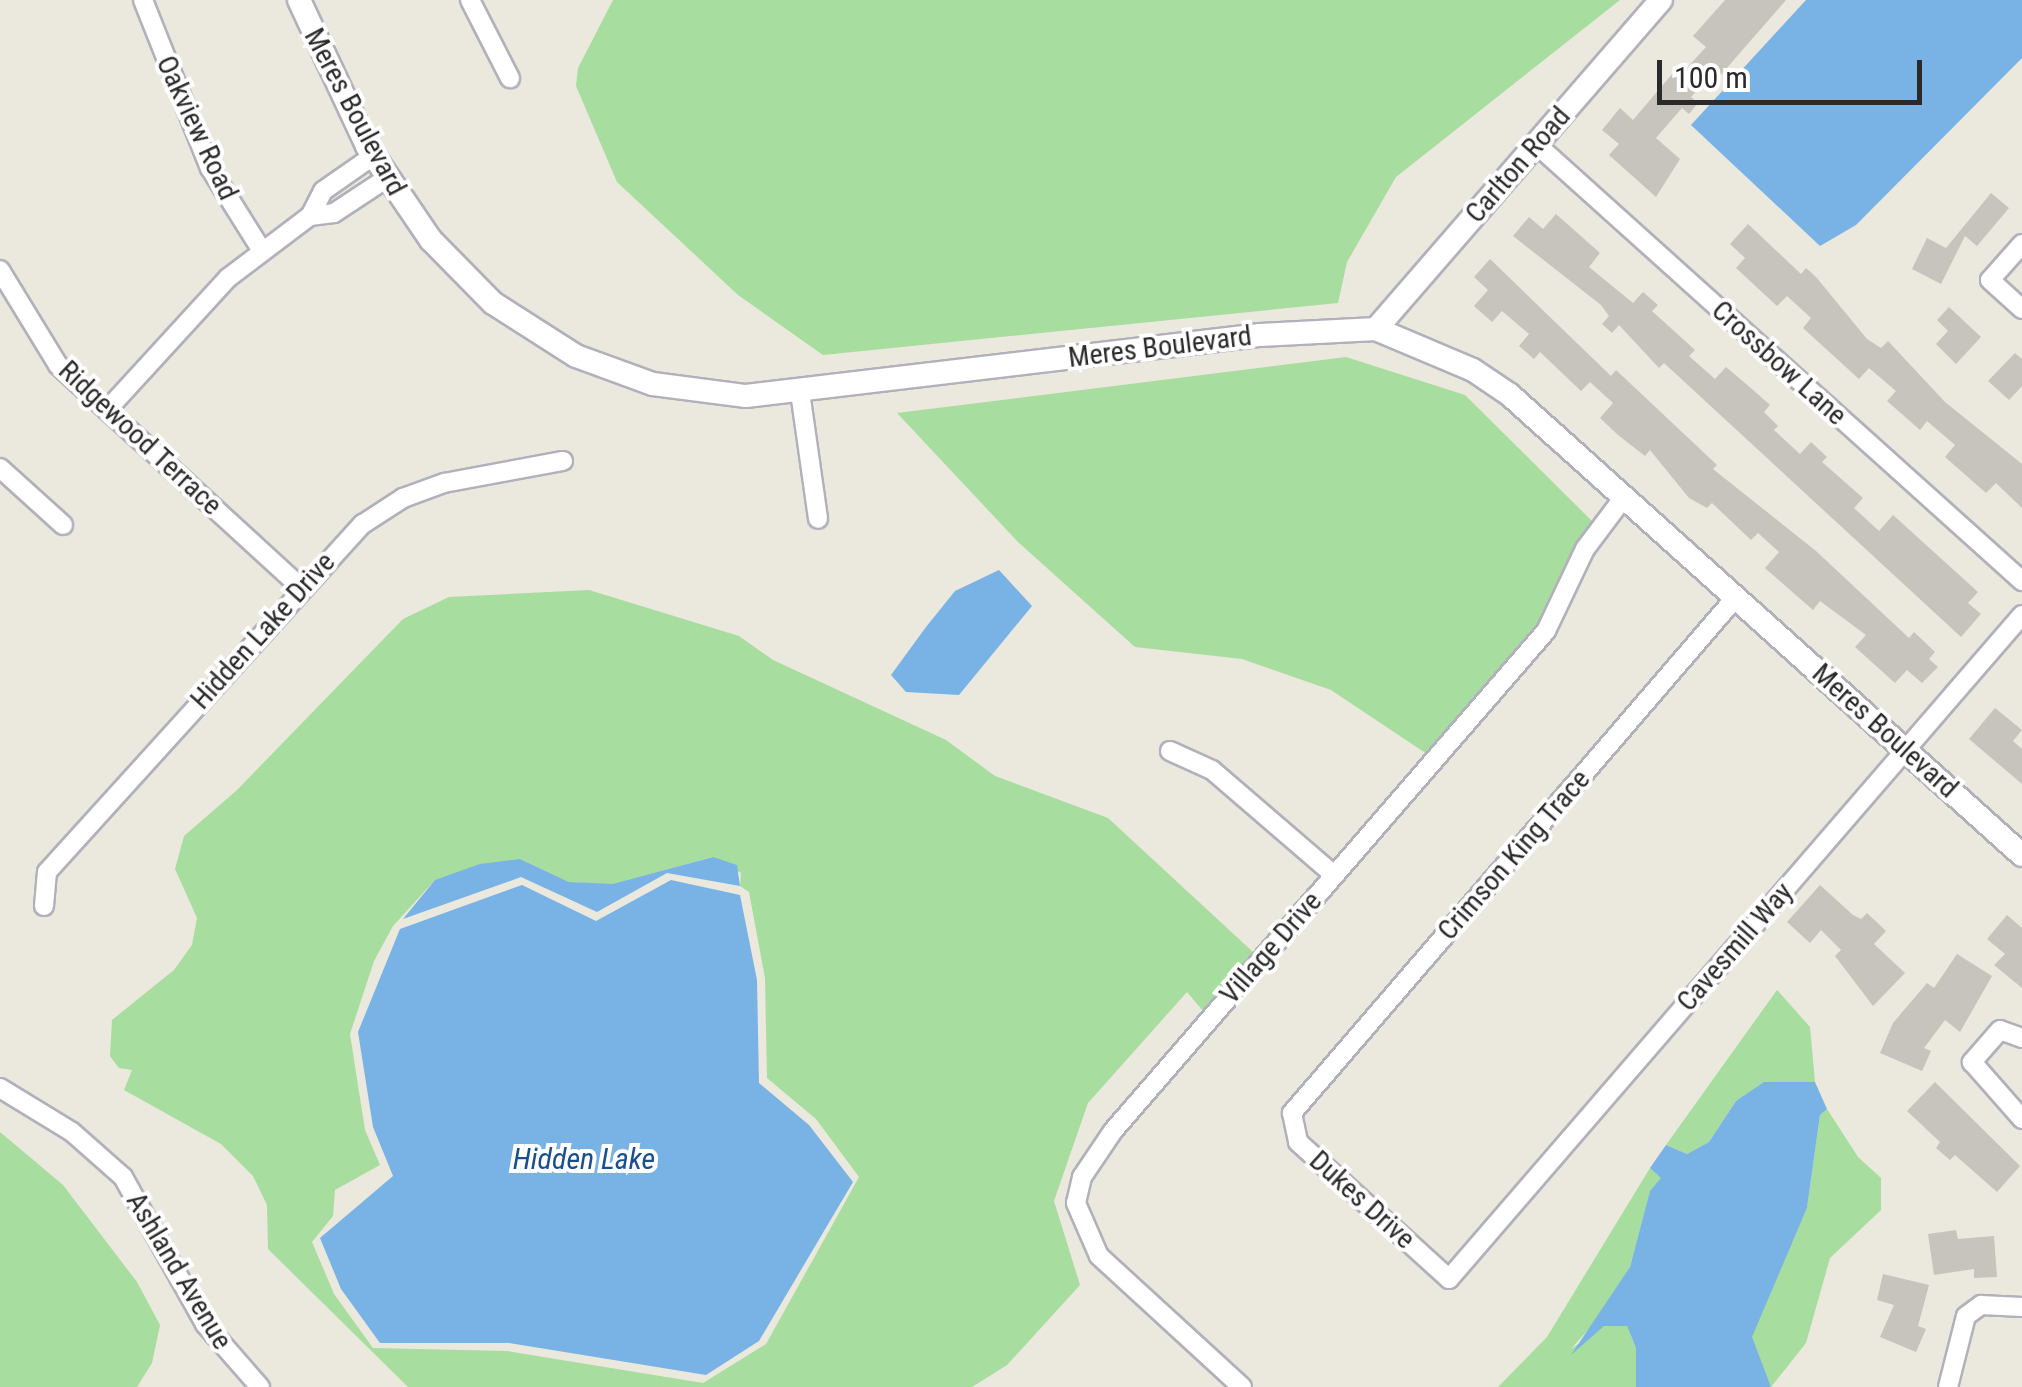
<!DOCTYPE html>
<html>
<head>
<meta charset="utf-8">
<style>
	body { margin:0 }
	#map { position:relative; width:2022px; height:1387px; overflow:hidden; background:#ebe8dd; font-family:"Roboto Condensed",sans-serif }
	div>[style] { position:absolute }
	.green>* { inset:0; background:#a7dd9e }
	.water>* { inset:0; background:#79b2e4 }
	.building>* { inset:0; background:#c6c4bd }
	.roads { filter:drop-shadow(2px 0 #b1b1bc) drop-shadow(-2px 0 #b1b1bc) drop-shadow(0 2px #b1b1bc) drop-shadow(0 -2px #b1b1bc) }
	.minor>* { height:18px; margin:-9px; padding:0 9px; transform-origin:9px; border-radius:9px; background:#fff }
	.tertiary>* { height:22px; margin:-11px; padding:0 11px; transform-origin:11px; border-radius:11px; background:#fff }
	span { translate:-50% -50%; white-space:nowrap; text-align:center; line-height:1.15; -webkit-text-stroke:8px #fff; paint-order:stroke }
	.street-label { font-size:28px; color:#2a2a2a }
	.water-label { font-size:30px; color:#194f8f; font-style:italic }
	.scale { position:absolute; left:1657px; top:60px; width:265px; height:45px; box-sizing:border-box; border:5px solid #2a2a2a; border-top:0; padding-left:12px; font-size:30px; line-height:35px; white-space:nowrap; color:#2a2a2a; -webkit-text-stroke:8px #fff; paint-order:stroke }
</style>
</head>
<body>
<div id="map">
	<div class="green">
		<div style="clip-path:polygon(613px 0,1620px 0,1396px 177px,1347px 262px,1338px 303px,823px 355px,738px 295px,617px 182px,576px 86px,578px 68px)"></div>
		<div style="clip-path:polygon(1346px 357px,1465px 395px,1592px 521px,1549px 611px,1427px 754px,1331px 690px,1242px 659px,1135px 647px,1018px 542px,897px 413px)"></div>
		<div style="clip-path:polygon(evenodd,589px 590px,739px 636px,773px 660px,946px 740px,995px 776px,1108px 818px,1253px 952px,1204px 1012px,1187px 992px,1088px 1103px,1054px 1201px,1080px 1285px,1007px 1365px,972px 1387px,408px 1387px,268px 1249px,267px 1205px,253px 1176px,221px 1144px,124px 1090px,132px 1070px,119px 1068px,110px 1056px,112px 1020px,174px 970px,192px 945px,197px 918px,175px 869px,184px 836px,237px 790px,403px 619px,449px 597px,589px 590px,712px 857px,741px 873px,740px 886px,749px 892px,765px 978px,767px 1078px,816px 1119px,859px 1177px,766px 1344px,703px 1383px,507px 1351px,373px 1348px,334px 1294px,312px 1242px,333px 1216px,335px 1190px,380px 1165px,365px 1130px,350px 1034px,374px 961px,393px 926px,435px 880px,520px 859px,569px 882px,613px 885px,712px 857px)"></div>
		<div style="clip-path:polygon(1777px 990px,1810px 1027px,1815px 1082px,1764px 1083px,1736px 1101px,1709px 1142px,1687px 1154px,1666px 1145px)"></div>
		<div style="clip-path:polygon(1827px 1109px,1858px 1157px,1881px 1178px,1881px 1210px,1830px 1258px,1806px 1343px,1771px 1387px,1751px 1337px,1807px 1208px,1820px 1115px)"></div>
		<div style="clip-path:polygon(0 1132px,63px 1185px,137px 1282px,160px 1325px,152px 1363px,137px 1387px,0 1387px)"></div>
		<div style="clip-path:polygon(1650px 1168px,1662px 1178px,1650px 1192px,1630px 1267px,1603px 1313px,1571px 1349px,1604px 1326px,1627px 1326px,1636px 1348px,1636px 1387px,1498px 1387px,1547px 1337px)"></div>
	</div>
	<div class="water">
		<div style="clip-path:polygon(1806px 0,2022px 0,2022px 58px,1856px 225px,1820px 246px,1691px 125px)"></div>
		<div style="clip-path:polygon(999px 570px,1032px 606px,959px 695px,906px 692px,891px 675px,926px 627px,955px 591px)"></div>
		<div style="clip-path:polygon(713px 857px,737px 865px,740px 886px,667px 873px,597px 912px,521px 877px,403px 919px,435px 880px,480px 864px,520px 859px,569px 882px,613px 884px)"></div>
		<div style="clip-path:polygon(671px 880px,740px 895px,757px 980px,759px 1083px,809px 1125px,853px 1182px,759px 1341px,706px 1375px,509px 1343px,380px 1343px,341px 1289px,320px 1238px,393px 1176px,373px 1127px,358px 1032px,400px 929px,522px 885px,596px 921px)"></div>
		<div style="clip-path:polygon(1764px 1082px,1815px 1082px,1827px 1109px,1820px 1115px,1807px 1208px,1752px 1337px,1771px 1387px,1636px 1387px,1636px 1348px,1627px 1326px,1604px 1326px,1571px 1355px,1630px 1267px,1650px 1191px,1661px 1178px,1650px 1168px,1666px 1145px,1687px 1154px,1709px 1142px,1736px 1101px)"></div>
	</div>
	<div class="building">
		<div style="clip-path:polygon(1725px 0,1786px 0,1718px 78px,1712px 73px,1691px 97px,1698px 103px,1689px 114px,1682px 108px,1656px 138px,1680px 159px,1656px 197px,1609px 155px,1619px 144px,1602px 130px,1620px 108px,1633px 120px,1679px 66px,1685px 70px,1706px 47px,1693px 36px)"></div>
		<div style="clip-path:polygon(1991px 193px,2009px 208px,1977px 246px,1965px 236px,1941px 284px,1912px 269px,1927px 238px,1946px 248px)"></div>
		<div style="clip-path:polygon(1556px 214px,1600px 253px,1589px 267px,1633px 303px,1643px 292px,1658px 305px,1652px 311px,1695px 350px,1689px 356px,1715px 379px,1726px 367px,1752px 389px,1770px 405px,1764px 412px,1778px 426px,1774px 430px,1800px 454px,1811px 442px,1827px 457px,1822px 462px,1863px 498px,1854px 508px,1879px 531px,1893px 515px,1978px 592px,1968px 603px,1981px 614px,1961px 637px,1664px 363px,1659px 368px,1619px 325px,1612px 333px,1602px 324px,1609px 316px,1601px 305px,1513px 236px,1529px 217px,1543px 229px)"></div>
		<div style="clip-path:polygon(1748px 224px,1801px 274px,1806px 268px,1816px 277px,1867px 339px,1881px 348px,1888px 341px,1945px 402px,2022px 464px,2022px 508px,1996px 483px,1986px 493px,1945px 457px,1955px 445px,1927px 421px,1920px 430px,1887px 401px,1896px 391px,1869px 368px,1859px 379px,1803px 328px,1811px 318px,1787px 296px,1777px 306px,1736px 268px,1745px 258px,1730px 244px)"></div>
		<div style="clip-path:polygon(1490px 259px,1611px 376px,1616px 370px,1649px 401px,1717px 465px,1713px 469px,1816px 551px,1909px 638px,1914px 632px,1935px 652px,1929px 659px,1938px 667px,1922px 683px,1907px 670px,1895px 683px,1855px 647px,1866px 635px,1820px 601px,1813px 610px,1765px 568px,1779px 552px,1758px 533px,1751px 540px,1712px 503px,1707px 508px,1689px 498px,1650px 450px,1645px 456px,1618px 435px,1600px 418px,1613px 403px,1590px 382px,1581px 391px,1540px 352px,1534px 359px,1519px 346px,1529px 334px,1502px 311px,1492px 322px,1474px 306px,1488px 290px,1474px 277px)"></div>
		<div style="clip-path:polygon(1949px 307px,1981px 337px,1956px 364px,1936px 344px,1948px 331px,1937px 320px)"></div>
		<div style="clip-path:polygon(2015px 353px,2022px 359px,2022px 386px,2009px 400px,1988px 381px)"></div>
		<div style="clip-path:polygon(1995px 708px,2022px 730px,2013px 741px,2022px 749px,2022px 784px,1969px 739px)"></div>
		<div style="clip-path:polygon(1820px 885px,1853px 915px,1861px 919px,1867px 913px,1886px 931px,1874px 944px,1905px 973px,1873px 1006px,1835px 956px,1841px 950px,1821px 930px,1810px 943px,1787px 922px)"></div>
		<div style="clip-path:polygon(2007px 915px,2022px 928px,2022px 988px,1994px 965px,2005px 954px,1987px 939px)"></div>
		<div style="clip-path:polygon(1957px 954px,1992px 976px,1960px 1032px,1945px 1020px,1924px 1048px,1931px 1051px,1922px 1071px,1880px 1053px,1893px 1023px,1927px 983px,1934px 988px)"></div>
		<div style="clip-path:polygon(1935px 1082px,2020px 1166px,1997px 1192px,1955px 1155px,1950px 1160px,1936px 1148px,1940px 1142px,1907px 1111px)"></div>
		<div style="clip-path:polygon(1956px 1230px,1958px 1239px,1994px 1236px,1997px 1277px,1974px 1278px,1974px 1269px,1934px 1275px,1928px 1234px)"></div>
		<div style="clip-path:polygon(1883px 1274px,1929px 1285px,1918px 1326px,1926px 1329px,1916px 1352px,1880px 1337px,1894px 1305px,1877px 1300px)"></div>
	</div>
	<div class="roads">
		<div class="minor">
			<div style="left:143px;top:0;width:181px;rotate:68.3deg"></div>
			<div style="left:210px;top:168px;width:98px;rotate:57.9deg"></div>
			<div style="left:470px;top:0;width:88px;rotate:62.9deg"></div>
			<div style="left:1536px;top:144px;width:654px;rotate:41.96deg"></div>
			<div style="left:373px;top:156px;width:61px;rotate:145deg"></div>
			<div style="left:323px;top:191px;width:28px;rotate:117deg"></div>
			<div style="left:310px;top:216px;width:24px;rotate:-7deg"></div>
			<div style="left:334px;top:213px;width:64px;rotate:-33.4deg"></div>
			<div style="left:2022px;top:244px;width:48px;rotate:131.6deg"></div>
			<div style="left:1990px;top:280px;width:43px;rotate:42.2deg"></div>
			<div style="left:0;top:270px;width:111px;rotate:58.6deg"></div>
			<div style="left:58px;top:365px;width:330px;rotate:42.5deg"></div>
			<div style="left:800px;top:392px;width:128px;rotate:81.9deg"></div>
			<div style="left:107px;top:410px;width:179px;rotate:-47.5deg"></div>
			<div style="left:228px;top:278px;width:103px;rotate:-37.1deg"></div>
			<div style="left:0;top:468px;width:85px;rotate:42.1deg"></div>
			<div style="left:1736px;top:597px;width:681px;rotate:130.71deg"></div>
			<div style="left:1292px;top:1113px;width:30px;rotate:78deg"></div>
			<div style="left:1298px;top:1142px;width:204px;rotate:42.2deg"></div>
			<div style="left:1449px;top:1279px;width:877px;rotate:-49.21deg"></div>
			<div style="left:1170px;top:751px;width:46px;rotate:24.3deg"></div>
			<div style="left:1212px;top:770px;width:161px;rotate:40.7deg"></div>
			<div style="left:44px;top:906px;width:34px;rotate:-85deg"></div>
			<div style="left:47px;top:872px;width:470px;rotate:-47.8deg"></div>
			<div style="left:363px;top:524px;width:48px;rotate:-33deg"></div>
			<div style="left:403px;top:498px;width:44px;rotate:-20.1deg"></div>
			<div style="left:444px;top:483px;width:121px;rotate:-10.5deg"></div>
			<div style="left:2022px;top:1038px;width:23px;rotate:-160deg"></div>
			<div style="left:2000px;top:1030px;width:43px;rotate:131.2deg"></div>
			<div style="left:1972px;top:1062px;width:76px;rotate:48.7deg"></div>
			<div style="left:0;top:1088px;width:84px;rotate:31.4deg"></div>
			<div style="left:72px;top:1132px;width:68px;rotate:41.4deg"></div>
			<div style="left:123px;top:1177px;width:168px;rotate:60.8deg"></div>
			<div style="left:205px;top:1324px;width:84px;rotate:48.9deg"></div>
			<div style="left:1242px;top:1387px;width:194px;rotate:-137.5deg"></div>
			<div style="left:1099px;top:1256px;width:58px;rotate:-113.5deg"></div>
			<div style="left:1076px;top:1203px;width:27px;rotate:-77deg"></div>
			<div style="left:1082px;top:1177px;width:55px;rotate:-56deg"></div>
			<div style="left:1113px;top:1131px;width:661px;rotate:-49.11deg"></div>
			<div style="left:1546px;top:631px;width:91px;rotate:-64.6deg"></div>
			<div style="left:1585px;top:549px;width:65px;rotate:-53.1deg"></div>
			<div style="left:1948px;top:1387px;width:73px;rotate:-75.8deg"></div>
			<div style="left:1966px;top:1316px;width:19px;rotate:-36deg"></div>
			<div style="left:1981px;top:1305px;width:41px;rotate:2.8deg"></div>
		</div>
		<div class="tertiary">
			<div style="left:299px;top:0;width:161px;rotate:65deg"></div>
			<div style="left:367px;top:146px;width:114px;rotate:55.8deg"></div>
			<div style="left:431px;top:240px;width:88px;rotate:45.5deg"></div>
			<div style="left:493px;top:303px;width:98px;rotate:32.6deg"></div>
			<div style="left:576px;top:356px;width:82px;rotate:20deg"></div>
			<div style="left:653px;top:384px;width:94px;rotate:7.4deg"></div>
			<div style="left:746px;top:396px;width:518px;rotate:-6.77deg"></div>
			<div style="left:1260px;top:335px;width:116px;rotate:-3deg"></div>
			<div style="left:1376px;top:329px;width:105px;rotate:22.9deg"></div>
			<div style="left:1473px;top:370px;width:45px;rotate:34deg"></div>
			<div style="left:1510px;top:395px;width:688px;rotate:41.94deg"></div>
			<div style="left:1376px;top:329px;width:435px;rotate:-49.1deg"></div>
		</div>
	</div>
	<div class="street-label">
		<span style="left:355px;top:112px;rotate:62deg">Meres Boulevard</span>
		<span style="left:197px;top:128px;rotate:65deg">Oakview Road</span>
		<span style="left:1518px;top:165px;rotate:-49deg">Carlton Road</span>
		<span style="left:1160px;top:347px;rotate:-7deg">Meres Boulevard</span>
		<span style="left:1779px;top:363px;rotate:42deg">Crossbow Lane</span>
		<span style="left:140px;top:438px;rotate:43deg">Ridgewood Terrace</span>
		<span style="left:263px;top:631px;rotate:-48deg">Hidden Lake Drive</span>
		<span style="left:1885px;top:731px;rotate:42deg">Meres Boulevard</span>
		<span style="left:1514px;top:855px;rotate:-49deg">Crimson King Trace</span>
		<span style="left:1735px;top:947px;rotate:-49deg">Cavesmill Way</span>
		<span style="left:1271px;top:948px;rotate:-49deg">Village Drive</span>
		<span style="left:1362px;top:1200px;rotate:42deg">Dukes Drive</span>
		<span style="left:179px;top:1271px;rotate:59deg">Ashland Avenue</span>
	</div>
	<div class="water-label">
		<span style="left:584px;top:1159px">Hidden Lake</span>
	</div>
	<div class="scale">100 m</div>
</div>
</body>
</html>
